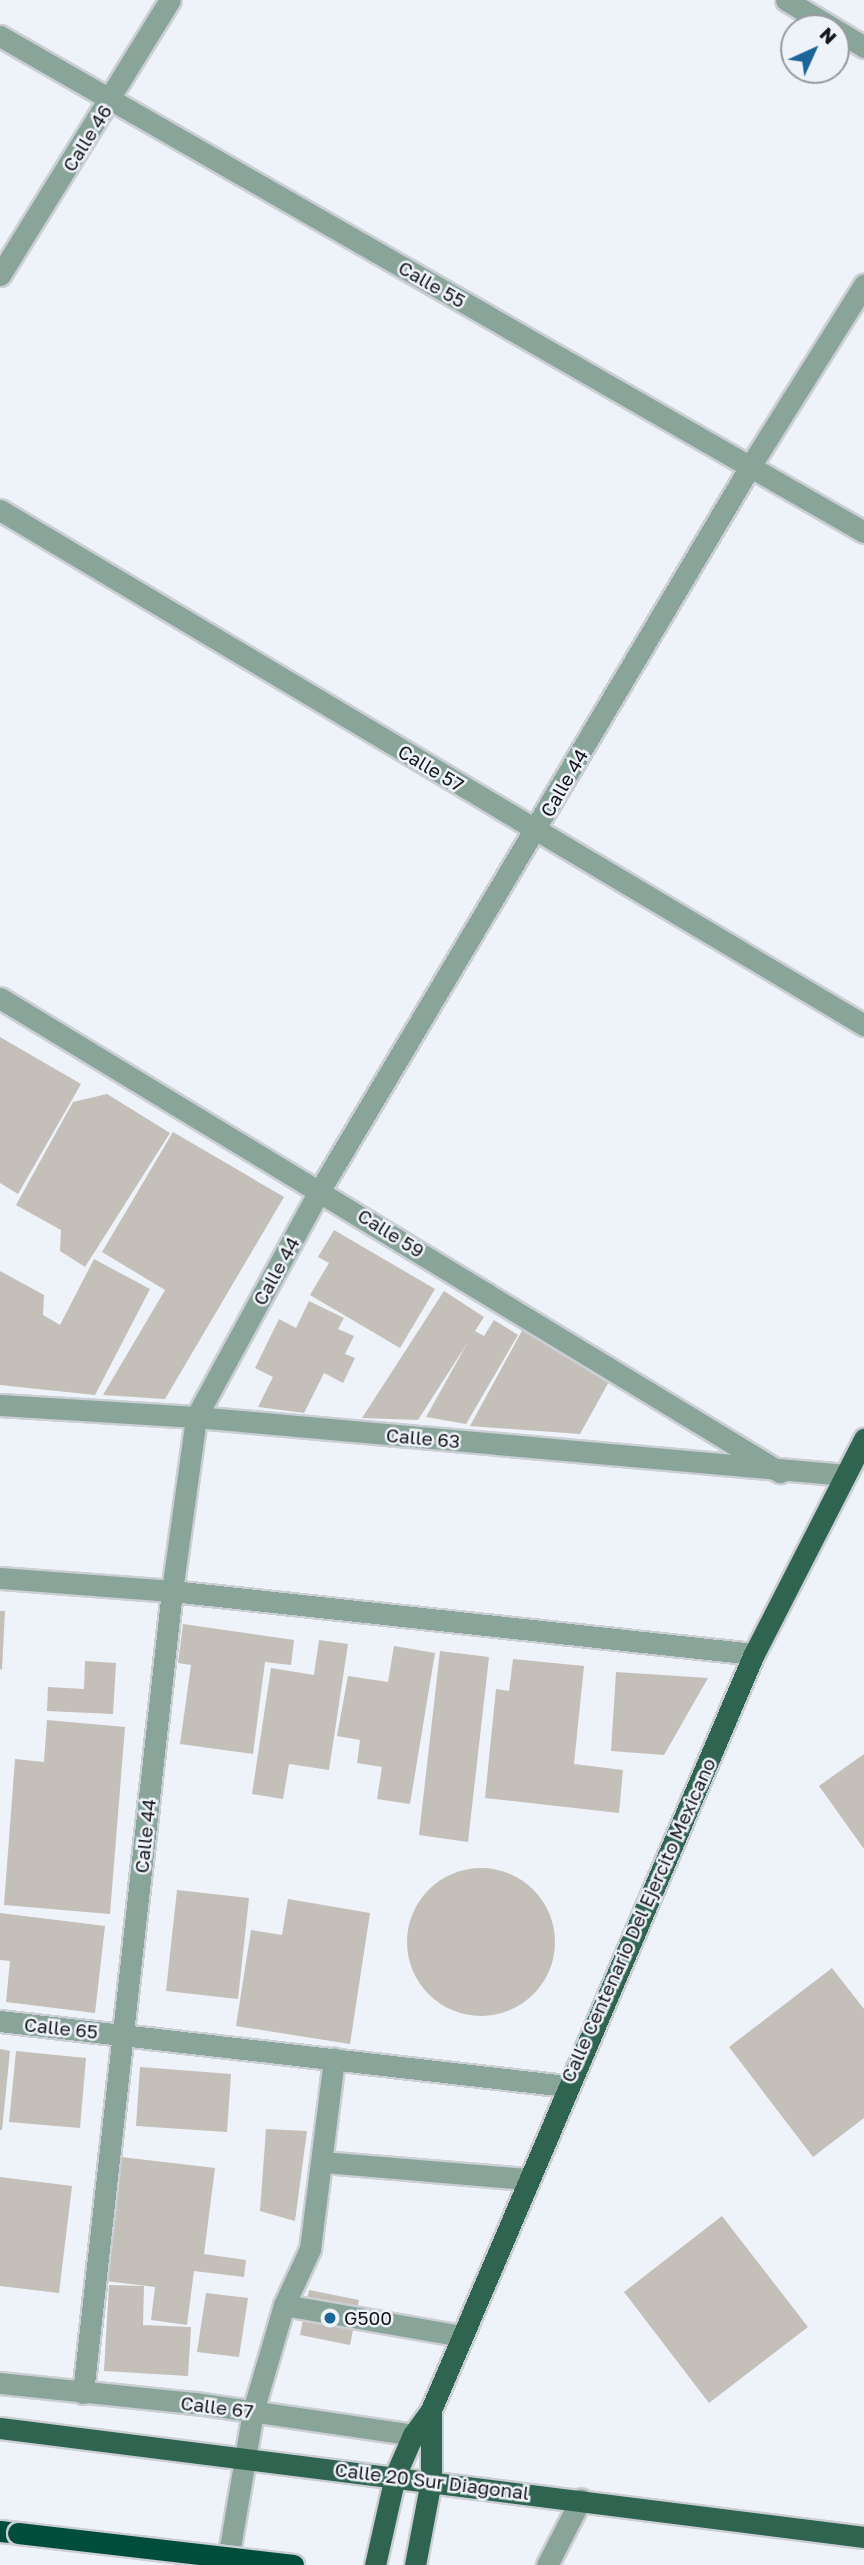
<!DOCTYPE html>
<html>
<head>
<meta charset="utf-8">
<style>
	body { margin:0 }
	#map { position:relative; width:864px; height:2565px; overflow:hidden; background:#eef2f9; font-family:"Golos Text",sans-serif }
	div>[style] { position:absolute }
	.building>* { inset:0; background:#c4bfb9 }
	.round { border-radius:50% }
	.roads { filter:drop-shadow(2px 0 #cbcfd5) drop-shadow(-2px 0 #cbcfd5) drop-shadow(0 2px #cbcfd5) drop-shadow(0 -2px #cbcfd5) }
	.minor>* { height:21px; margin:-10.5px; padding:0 10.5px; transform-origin:10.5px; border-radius:10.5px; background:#89a499 }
	.major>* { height:21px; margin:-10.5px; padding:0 10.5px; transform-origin:10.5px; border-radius:10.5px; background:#2f6451 }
	.highway>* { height:21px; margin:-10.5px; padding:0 10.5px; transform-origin:10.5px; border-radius:10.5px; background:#004d39 }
	.bridges { filter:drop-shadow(2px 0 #cbcfd5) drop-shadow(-2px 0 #cbcfd5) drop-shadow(0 2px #cbcfd5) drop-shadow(0 -2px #cbcfd5) }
	.highway-bridge>* { height:21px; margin:-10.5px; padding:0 10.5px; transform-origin:10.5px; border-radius:10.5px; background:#004d39 }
	.dots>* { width:19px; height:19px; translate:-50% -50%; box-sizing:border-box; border:4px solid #eef2f9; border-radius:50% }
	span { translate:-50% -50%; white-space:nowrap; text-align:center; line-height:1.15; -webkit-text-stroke:5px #eef2f9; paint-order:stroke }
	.street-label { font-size:19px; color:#151619 }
	.poi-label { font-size:19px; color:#151619 }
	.left { translate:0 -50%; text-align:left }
	.north { position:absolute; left:780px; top:14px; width:70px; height:70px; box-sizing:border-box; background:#eef2f9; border:2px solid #979a9f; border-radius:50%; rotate:45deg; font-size:19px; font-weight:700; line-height:28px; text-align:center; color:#151619 }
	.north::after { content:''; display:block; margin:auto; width:24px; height:32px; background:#1b6599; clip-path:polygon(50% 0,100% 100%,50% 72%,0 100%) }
</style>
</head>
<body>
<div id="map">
	<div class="building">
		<div style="clip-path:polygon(0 1037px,81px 1084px,18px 1194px,0 1183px)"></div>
		<div style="clip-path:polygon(107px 1094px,170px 1133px,85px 1267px,60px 1251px,61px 1230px,16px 1205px,73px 1102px)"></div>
		<div style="clip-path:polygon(173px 1132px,284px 1197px,165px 1399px,103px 1395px,165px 1290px,102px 1252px)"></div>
		<div style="clip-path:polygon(334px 1230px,435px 1289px,400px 1348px,310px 1295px,329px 1263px,318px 1257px)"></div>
		<div style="clip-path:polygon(94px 1259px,150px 1289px,95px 1395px,0 1385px,0 1271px,44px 1295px,43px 1315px,60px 1325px)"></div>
		<div style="clip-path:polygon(444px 1291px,484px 1317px,475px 1331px,484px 1336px,494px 1320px,518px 1335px,466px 1424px,426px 1417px,468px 1342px,418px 1420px,362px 1418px)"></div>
		<div style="clip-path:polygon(309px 1301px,344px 1318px,338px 1329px,354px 1336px,345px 1354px,355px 1358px,343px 1383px,324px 1373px,304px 1413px,258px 1407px,273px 1377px,255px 1368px,279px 1319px,296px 1328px)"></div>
		<div style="clip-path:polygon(523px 1329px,611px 1378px,580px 1434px,470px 1426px)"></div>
		<div style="clip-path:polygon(0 1611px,5px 1611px,2px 1670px,0 1669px)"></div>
		<div style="clip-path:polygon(183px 1624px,294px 1640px,291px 1665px,265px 1662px,253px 1754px,180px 1744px,191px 1665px,178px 1663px)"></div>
		<div style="clip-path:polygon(319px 1640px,348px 1644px,329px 1770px,289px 1764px,283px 1799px,252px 1794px,271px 1668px,314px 1675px)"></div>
		<div style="clip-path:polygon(394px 1646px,435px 1653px,410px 1804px,377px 1799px,382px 1767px,357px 1763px,360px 1740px,337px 1736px,348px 1676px,388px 1682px)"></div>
		<div style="clip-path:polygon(440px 1651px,489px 1657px,468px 1842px,419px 1835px)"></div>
		<div style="clip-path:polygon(513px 1659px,584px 1666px,574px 1764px,623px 1770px,619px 1813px,485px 1798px,496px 1689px,509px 1691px)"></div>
		<div style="clip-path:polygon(85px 1661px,116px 1663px,113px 1714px,47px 1711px,48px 1687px,84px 1689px)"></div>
		<div style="clip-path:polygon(616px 1672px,708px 1678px,664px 1755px,611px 1751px)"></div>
		<div style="clip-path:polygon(47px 1720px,125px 1727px,110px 1914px,4px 1905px,15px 1759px,44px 1762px)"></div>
		<div style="clip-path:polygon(864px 1754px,864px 1849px,819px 1786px)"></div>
		<div class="round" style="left:407px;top:1868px;width:148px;height:148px"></div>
		<div style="clip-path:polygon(177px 1890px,249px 1898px,238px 1999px,166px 1991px)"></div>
		<div style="clip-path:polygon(288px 1899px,370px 1913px,350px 2044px,236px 2026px,251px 1930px,282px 1935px)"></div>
		<div style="clip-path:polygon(0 1913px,105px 1926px,95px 2013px,6px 2002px,10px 1961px,0 1960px)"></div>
		<div style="clip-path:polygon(832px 1968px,864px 2009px,864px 2118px,813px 2157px,729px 2047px)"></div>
		<div style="clip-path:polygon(0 2049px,10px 2051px,2px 2130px,0 2130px)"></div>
		<div style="clip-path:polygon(16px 2051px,86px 2058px,80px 2128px,9px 2122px)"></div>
		<div style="clip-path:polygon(140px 2067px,231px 2074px,227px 2132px,136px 2126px)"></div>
		<div style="clip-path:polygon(266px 2129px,307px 2131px,295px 2221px,260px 2211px)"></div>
		<div style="clip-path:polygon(121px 2157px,215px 2168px,204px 2254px,246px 2260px,244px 2277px,194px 2271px,187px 2325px,151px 2320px,155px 2287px,106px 2281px)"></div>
		<div style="clip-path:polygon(0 2177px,72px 2186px,59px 2293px,0 2286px)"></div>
		<div style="clip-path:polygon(722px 2216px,808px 2327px,709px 2403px,624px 2292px)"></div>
		<div style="clip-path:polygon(109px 2285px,144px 2286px,143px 2325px,191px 2327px,188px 2376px,104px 2371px)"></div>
		<div style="clip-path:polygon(309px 2290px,359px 2300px,350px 2345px,300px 2335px)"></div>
		<div style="clip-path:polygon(206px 2293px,248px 2298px,239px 2357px,197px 2352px)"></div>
	</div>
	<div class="roads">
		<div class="minor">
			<div style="left:786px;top:0;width:55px;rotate:30.8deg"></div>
			<div style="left:836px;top:30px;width:33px;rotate:31deg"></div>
			<div style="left:0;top:36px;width:996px;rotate:29.86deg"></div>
			<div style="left:0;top:275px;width:323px;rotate:-58.3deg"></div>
			<div style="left:0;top:510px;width:1006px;rotate:30.8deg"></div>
			<div style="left:0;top:998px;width:913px;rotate:31.29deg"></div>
			<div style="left:0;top:1405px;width:196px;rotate:3.5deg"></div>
			<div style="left:196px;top:1417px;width:652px;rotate:5.11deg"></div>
			<div style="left:0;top:1578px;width:172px;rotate:4.3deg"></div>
			<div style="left:172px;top:1591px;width:585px;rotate:6.18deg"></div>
			<div style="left:0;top:2021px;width:570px;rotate:6.55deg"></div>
			<div style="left:323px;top:2162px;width:205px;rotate:4.8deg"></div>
			<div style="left:284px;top:2305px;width:62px;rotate:-65.1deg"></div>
			<div style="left:310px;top:2249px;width:192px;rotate:-82.8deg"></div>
			<div style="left:0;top:2383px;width:196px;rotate:5.9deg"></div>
			<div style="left:195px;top:2403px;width:235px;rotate:8.3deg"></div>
			<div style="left:83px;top:2393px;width:807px;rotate:-83.67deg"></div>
			<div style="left:172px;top:1591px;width:176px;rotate:-82.1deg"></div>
			<div style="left:196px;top:1417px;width:259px;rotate:-61.4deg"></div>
			<div style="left:320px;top:1190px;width:843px;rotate:-59.27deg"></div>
			<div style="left:751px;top:465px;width:213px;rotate:-57.9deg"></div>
			<div style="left:227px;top:2565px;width:156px;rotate:-80.4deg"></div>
			<div style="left:253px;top:2411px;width:110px;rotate:-73.7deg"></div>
			<div style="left:284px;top:2305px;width:180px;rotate:9.9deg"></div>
			<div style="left:547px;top:2565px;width:74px;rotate:-62.7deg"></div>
		</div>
		<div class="major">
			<div style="left:0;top:2428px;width:871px;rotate:7.19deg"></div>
			<div style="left:375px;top:2565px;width:91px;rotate:-77.3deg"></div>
			<div style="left:395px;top:2476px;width:45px;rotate:-66.3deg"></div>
			<div style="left:413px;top:2435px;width:31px;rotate:-54deg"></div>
			<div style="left:431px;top:2410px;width:822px;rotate:-66.87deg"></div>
			<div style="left:754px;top:1654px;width:242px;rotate:-62.9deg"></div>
			<div style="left:415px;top:2565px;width:86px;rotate:-79.3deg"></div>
			<div style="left:431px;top:2480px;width:70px;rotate:-90deg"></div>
		</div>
		<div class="highway">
			<div style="left:0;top:2531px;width:18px;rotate:6deg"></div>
		</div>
	</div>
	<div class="bridges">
		<div class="highway-bridge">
			<div style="left:18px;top:2533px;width:277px;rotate:6.6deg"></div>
		</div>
	</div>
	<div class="dots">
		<div style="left:330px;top:2318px;background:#1b6599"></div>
	</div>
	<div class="street-label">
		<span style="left:87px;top:138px;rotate:-58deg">Calle 46</span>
		<span style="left:432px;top:284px;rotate:30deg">Calle 55</span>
		<span style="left:431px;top:768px;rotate:31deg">Calle 57</span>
		<span style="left:564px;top:783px;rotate:-60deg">Calle 44</span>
		<span style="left:391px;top:1233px;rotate:32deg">Calle 59</span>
		<span style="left:276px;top:1271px;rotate:-61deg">Calle 44</span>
		<span style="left:423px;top:1438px;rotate:5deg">Calle 63</span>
		<span style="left:145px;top:1836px;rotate:-84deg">Calle 44</span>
		<span style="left:638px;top:1920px;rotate:-66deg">Calle Centenario Del Ejercito Mexicano</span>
		<span style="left:61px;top:2028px;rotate:6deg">Calle 65</span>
		<span style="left:217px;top:2407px;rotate:7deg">Calle 67</span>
		<span style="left:432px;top:2481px;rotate:7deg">Calle 20 Sur Diagonal</span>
	</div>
	<div class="poi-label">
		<span class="left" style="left:344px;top:2318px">G500</span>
	</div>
	<div class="north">N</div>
</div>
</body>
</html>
